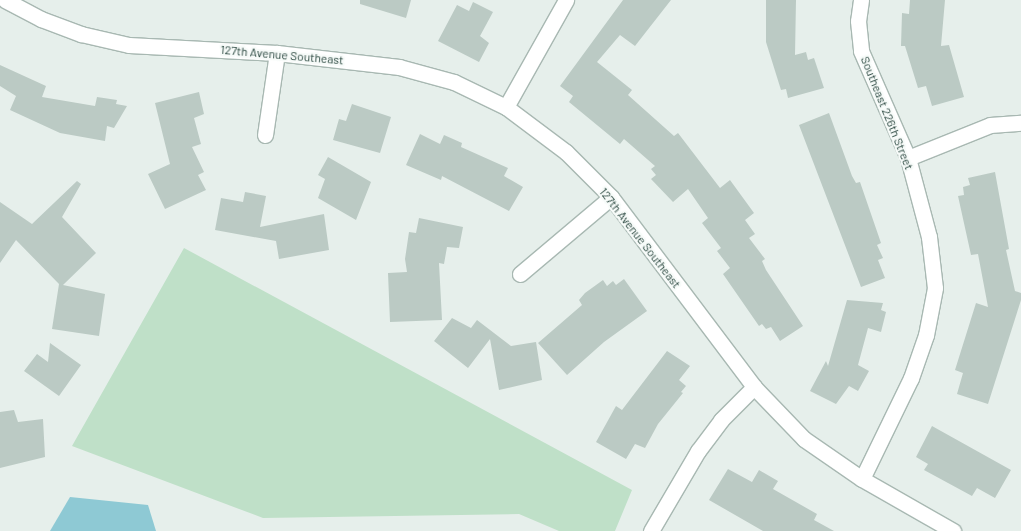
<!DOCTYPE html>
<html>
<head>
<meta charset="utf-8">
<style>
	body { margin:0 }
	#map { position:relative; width:1021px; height:531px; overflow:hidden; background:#e6efeb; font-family:Barlow,sans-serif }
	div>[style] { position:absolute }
	.green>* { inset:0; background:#bfe0c8 }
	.water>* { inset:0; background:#8ec9d4 }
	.building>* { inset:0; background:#bbcac4 }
	.roads { filter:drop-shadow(1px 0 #a8b8b2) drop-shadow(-1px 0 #a8b8b2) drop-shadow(0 1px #a8b8b2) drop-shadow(0 -1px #a8b8b2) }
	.minor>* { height:15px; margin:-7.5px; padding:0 7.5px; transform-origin:7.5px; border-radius:7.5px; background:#fff }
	span { translate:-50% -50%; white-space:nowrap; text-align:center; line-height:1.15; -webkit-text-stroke:4.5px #f7fbf9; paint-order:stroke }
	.street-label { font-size:12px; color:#24423a }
</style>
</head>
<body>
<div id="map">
	<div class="green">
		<div style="clip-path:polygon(184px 248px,632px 490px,615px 531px,559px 531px,519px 514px,263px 518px,72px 446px)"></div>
	</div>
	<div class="water">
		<div style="clip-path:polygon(70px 497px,148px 505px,156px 531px,50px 531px)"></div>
	</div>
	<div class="building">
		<div style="clip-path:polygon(360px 0,411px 0,406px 18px,360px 4px)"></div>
		<div style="clip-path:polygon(623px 0,671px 0,635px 46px,620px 35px,597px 62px,632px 90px,628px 95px,674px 136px,678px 133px,720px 188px,730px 180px,754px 213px,745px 220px,755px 234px,749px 238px,765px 259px,762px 261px,766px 270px,803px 326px,780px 341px,771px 327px,766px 329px,762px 324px,759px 326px,723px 274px,730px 268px,717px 251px,721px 248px,702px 223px,708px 218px,688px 189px,673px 202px,651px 179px,656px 175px,651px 169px,655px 166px,624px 139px,620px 144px,569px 102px,573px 96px,560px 86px)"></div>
		<div style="clip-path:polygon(766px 0,796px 0,795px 55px,806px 52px,808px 60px,814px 58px,824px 88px,788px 98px,786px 89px,781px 90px,766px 42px)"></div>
		<div style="clip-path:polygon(910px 0,945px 0,941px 46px,949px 45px,964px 97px,932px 106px,926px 86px,918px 88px,905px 46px,901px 46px,902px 13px,909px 14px)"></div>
		<div style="clip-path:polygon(473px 2px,493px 12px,480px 36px,489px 43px,479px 62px,438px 41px,457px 5px,469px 11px)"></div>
		<div style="clip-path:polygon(0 65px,46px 86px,42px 97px,95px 106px,97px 97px,117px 100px,116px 104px,127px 106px,114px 128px,107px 126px,105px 141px,60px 133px,10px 110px,16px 96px,0 86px)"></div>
		<div style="clip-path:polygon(199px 92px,204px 114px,194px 118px,201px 144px,192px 147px,204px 172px,198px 175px,206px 190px,165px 209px,148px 174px,170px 164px,155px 103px)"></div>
		<div style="clip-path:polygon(352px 104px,391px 117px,380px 153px,333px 140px,339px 119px,346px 121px)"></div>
		<div style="clip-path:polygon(829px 113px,852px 176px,856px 183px,860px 182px,881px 243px,877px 245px,883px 258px,878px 260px,885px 278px,861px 287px,799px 125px)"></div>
		<div style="clip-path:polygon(420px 134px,440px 144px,444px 135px,462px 143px,461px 147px,508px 168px,504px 176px,523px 187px,509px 211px,442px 176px,441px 180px,406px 165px)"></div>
		<div style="clip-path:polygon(328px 157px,371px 182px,356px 220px,318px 198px,325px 179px,318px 175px)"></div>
		<div style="clip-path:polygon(995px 172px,1009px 249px,1006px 250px,1015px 291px,1021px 293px,1021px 300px,988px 404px,957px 394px,963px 373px,955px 370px,976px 303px,988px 307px,978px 254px,971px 255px,958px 196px,964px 195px,963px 187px,970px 185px,968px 178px)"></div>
		<div style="clip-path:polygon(77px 181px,81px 184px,62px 217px,96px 253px,63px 285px,105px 294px,99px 336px,52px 329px,59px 284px,16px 240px,0 263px,0 202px,32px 224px)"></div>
		<div style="clip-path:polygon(245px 192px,266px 196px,260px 227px,324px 214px,329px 250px,279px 259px,276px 241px,215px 230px,221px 198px,243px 202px)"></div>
		<div style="clip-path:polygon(419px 218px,463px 227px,459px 248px,447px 247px,444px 264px,439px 263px,442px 320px,390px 322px,388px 273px,407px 272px,405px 259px,409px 232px,416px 233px)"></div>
		<div style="clip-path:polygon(624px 279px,647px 311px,604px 342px,567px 375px,538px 343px,582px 305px,579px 300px,585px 293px,603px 280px,607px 286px,613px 281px,616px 285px)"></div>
		<div style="clip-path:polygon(847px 300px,883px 303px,881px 310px,886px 312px,881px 332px,868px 328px,858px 365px,869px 371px,858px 391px,849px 386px,836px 404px,810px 391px,826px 361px,828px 366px)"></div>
		<div style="clip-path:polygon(452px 318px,471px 328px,477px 320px,511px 346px,536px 342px,542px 380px,499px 390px,490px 339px,468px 368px,434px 341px)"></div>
		<div style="clip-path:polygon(50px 343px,81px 365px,59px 396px,24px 371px,37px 354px,48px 362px)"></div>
		<div style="clip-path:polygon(667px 351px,690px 366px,679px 380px,686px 386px,681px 392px,683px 393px,658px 424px,645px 448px,635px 444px,626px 459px,596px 442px,616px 406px,622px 410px)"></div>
		<div style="clip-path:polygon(14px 410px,18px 422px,43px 419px,45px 457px,0 468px,0 412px)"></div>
		<div style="clip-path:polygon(932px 426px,1011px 470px,995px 498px,977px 488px,972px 496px,924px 470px,928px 464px,916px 457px)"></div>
		<div style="clip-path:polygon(728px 469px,752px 482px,759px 470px,778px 481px,773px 489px,817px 514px,814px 520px,834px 531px,763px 531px,709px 500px)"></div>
	</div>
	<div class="roads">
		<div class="minor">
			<div style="left:5px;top:0;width:41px;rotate:27.8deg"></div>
			<div style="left:41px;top:19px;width:43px;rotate:20.6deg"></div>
			<div style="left:81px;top:34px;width:49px;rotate:12.9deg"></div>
			<div style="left:129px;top:45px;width:148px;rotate:3.1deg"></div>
			<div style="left:277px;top:53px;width:123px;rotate:6.5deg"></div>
			<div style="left:399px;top:67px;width:57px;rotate:15.3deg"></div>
			<div style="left:454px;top:82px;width:58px;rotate:25.7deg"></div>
			<div style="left:506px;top:107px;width:75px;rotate:36.9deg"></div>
			<div style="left:566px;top:152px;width:64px;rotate:45deg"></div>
			<div style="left:611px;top:197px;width:238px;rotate:53deg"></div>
			<div style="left:754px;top:387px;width:72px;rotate:46.1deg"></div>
			<div style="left:804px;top:439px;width:70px;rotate:34.6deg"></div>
			<div style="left:862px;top:479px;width:105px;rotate:29.7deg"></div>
			<div style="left:861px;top:0;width:21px;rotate:98deg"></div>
			<div style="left:858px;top:21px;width:30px;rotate:84deg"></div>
			<div style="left:861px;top:51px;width:117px;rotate:66.3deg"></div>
			<div style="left:908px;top:158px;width:82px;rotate:75.1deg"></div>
			<div style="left:929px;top:237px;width:51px;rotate:83.3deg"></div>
			<div style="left:935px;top:288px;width:48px;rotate:100.8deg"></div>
			<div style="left:926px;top:335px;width:46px;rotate:109.2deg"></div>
			<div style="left:911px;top:378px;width:112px;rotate:115.9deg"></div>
			<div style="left:506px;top:107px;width:123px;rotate:-60.7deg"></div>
			<div style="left:265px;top:135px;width:83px;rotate:-81.7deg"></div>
			<div style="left:908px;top:158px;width:88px;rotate:-21.9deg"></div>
			<div style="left:990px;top:125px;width:31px;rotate:-4deg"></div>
			<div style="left:520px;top:274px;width:119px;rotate:-40.2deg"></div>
			<div style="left:651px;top:531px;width:93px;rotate:-59.6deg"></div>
			<div style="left:698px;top:451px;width:39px;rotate:-53deg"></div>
			<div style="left:721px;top:420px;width:47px;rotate:-45deg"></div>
		</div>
	</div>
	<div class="street-label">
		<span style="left:282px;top:55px;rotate:5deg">127th Avenue Southeast</span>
		<span style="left:887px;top:113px;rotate:68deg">Southeast 226th Street</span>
		<span style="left:640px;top:238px;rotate:52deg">127th Avenue Southeast</span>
	</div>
</div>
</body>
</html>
